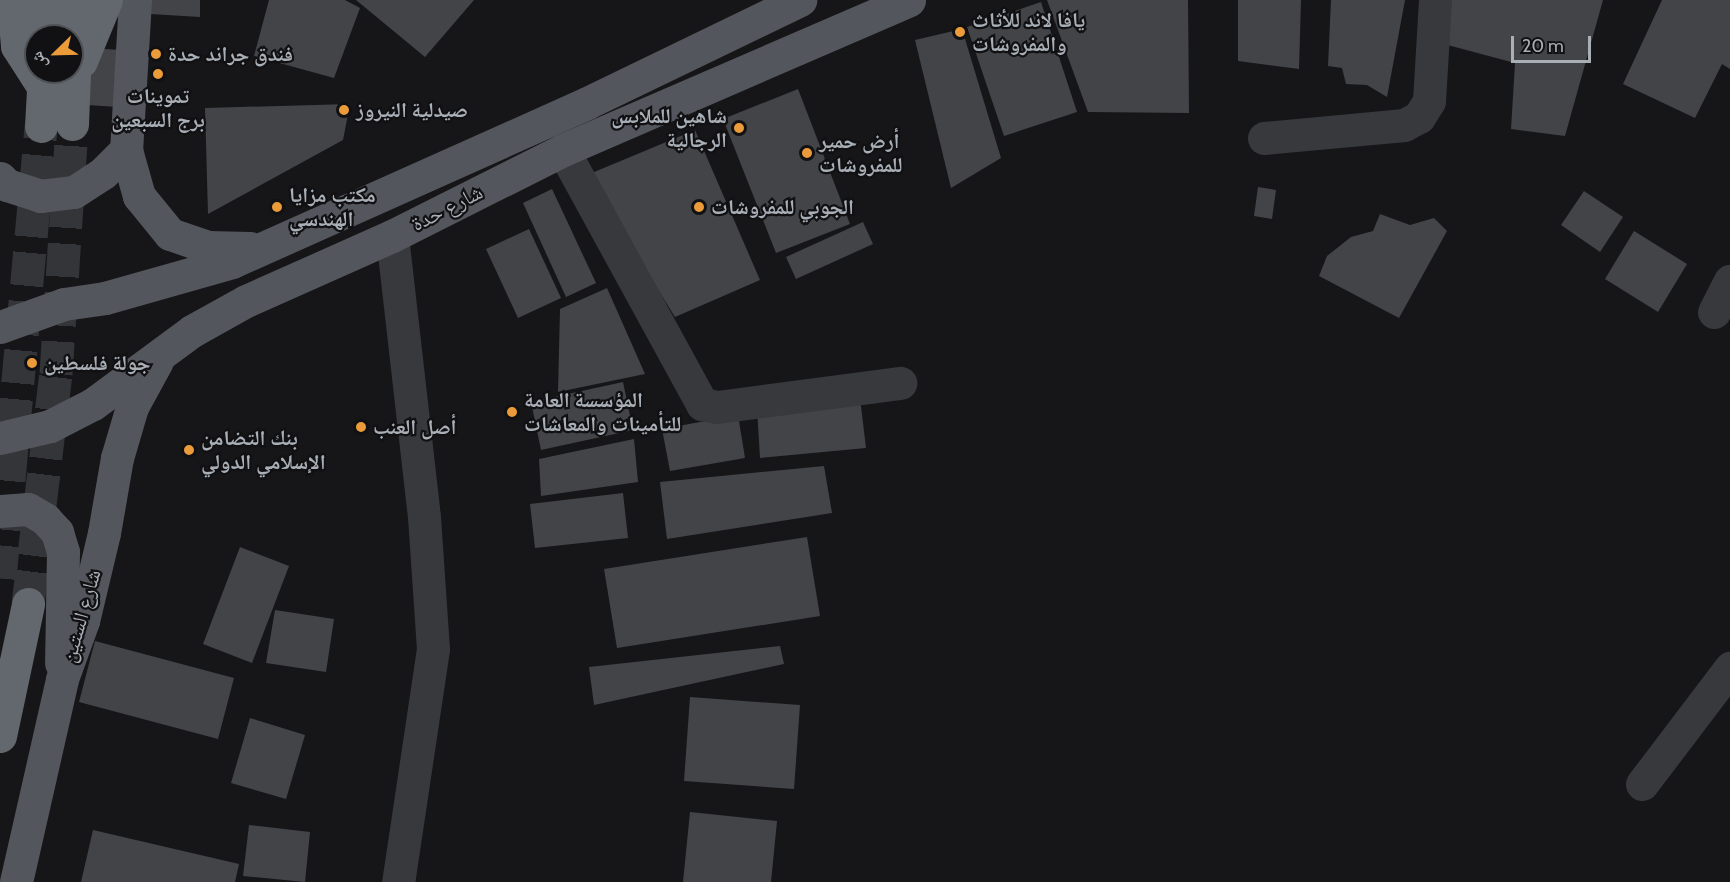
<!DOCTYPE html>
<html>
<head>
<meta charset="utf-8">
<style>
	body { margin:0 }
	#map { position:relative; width:1730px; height:882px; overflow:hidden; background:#161618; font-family:Cabin,"Noto Naskh Arabic",sans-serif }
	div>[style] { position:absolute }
	.building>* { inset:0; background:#434448 }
	.highway-tunnel>* { height:33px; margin-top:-16.5px; transform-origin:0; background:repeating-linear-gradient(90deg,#333538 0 33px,transparent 0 49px) }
	.minor>* { height:33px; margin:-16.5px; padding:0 16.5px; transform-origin:16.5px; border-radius:16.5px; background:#37393d }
	.major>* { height:33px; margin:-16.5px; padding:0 16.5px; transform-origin:16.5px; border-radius:16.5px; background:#53565c }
	.highway>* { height:33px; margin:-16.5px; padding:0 16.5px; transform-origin:16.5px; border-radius:16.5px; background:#63676e }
	.dots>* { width:16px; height:16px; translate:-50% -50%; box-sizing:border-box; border:3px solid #111113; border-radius:50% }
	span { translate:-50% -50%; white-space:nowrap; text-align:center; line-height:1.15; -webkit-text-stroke:4.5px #111113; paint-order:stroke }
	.poi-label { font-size:21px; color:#a9afb7; font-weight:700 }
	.left { translate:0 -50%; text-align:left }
	.right { translate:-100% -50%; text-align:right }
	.street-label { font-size:21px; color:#a9afb7 }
	.north { position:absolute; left:24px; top:24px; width:60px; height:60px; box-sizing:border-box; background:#111113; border:2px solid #4e5055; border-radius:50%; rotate:247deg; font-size:16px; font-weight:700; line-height:24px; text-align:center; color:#a9afb7 }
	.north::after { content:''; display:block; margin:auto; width:21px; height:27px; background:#ec9b3a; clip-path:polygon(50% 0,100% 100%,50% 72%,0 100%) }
	.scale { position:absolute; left:1511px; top:36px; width:80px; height:27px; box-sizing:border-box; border:3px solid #a9afb7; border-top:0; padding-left:8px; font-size:18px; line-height:21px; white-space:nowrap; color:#a9afb7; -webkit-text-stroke:4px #111113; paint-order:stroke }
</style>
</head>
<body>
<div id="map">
	<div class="building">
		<div style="clip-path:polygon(150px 0,200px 0,200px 17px,150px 14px)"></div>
		<div style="clip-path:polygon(269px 0,345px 0,360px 8px,334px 78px,254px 56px)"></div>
		<div style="clip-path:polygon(356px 0,474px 0,425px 57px)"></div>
		<div style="clip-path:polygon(1047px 0,1188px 0,1189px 113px,1088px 112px)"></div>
		<div style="clip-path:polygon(1238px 0,1301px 0,1299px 69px,1238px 61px)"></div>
		<div style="clip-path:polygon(1331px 0,1405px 0,1387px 97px,1367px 85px,1346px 84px,1342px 68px,1328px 66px)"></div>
		<div style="clip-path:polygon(1444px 0,1603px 0,1565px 136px,1511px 129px,1515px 63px,1440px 43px)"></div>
		<div style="clip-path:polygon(1662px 0,1730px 0,1730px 69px,1722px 64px,1695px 118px,1623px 84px)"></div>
		<div style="clip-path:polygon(1041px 2px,1077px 112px,1004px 136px,967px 27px)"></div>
		<div style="clip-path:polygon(962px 29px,1001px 158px,951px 188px,915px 40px)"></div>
		<div style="clip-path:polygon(90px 48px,136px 51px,133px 108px,87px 105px)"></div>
		<div style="clip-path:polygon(798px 89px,850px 224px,776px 253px,723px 119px)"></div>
		<div style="clip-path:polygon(350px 104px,343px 140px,208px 214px,205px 108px)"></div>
		<div style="clip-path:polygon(695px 130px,760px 280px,675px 317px,587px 175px)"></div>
		<div style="clip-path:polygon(1258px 187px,1276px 190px,1272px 219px,1254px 216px)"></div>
		<div style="clip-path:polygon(552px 189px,596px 283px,566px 297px,523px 203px)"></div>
		<div style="clip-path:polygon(1584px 191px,1623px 217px,1600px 252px,1561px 225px)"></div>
		<div style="clip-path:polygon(1380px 214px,1410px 225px,1434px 218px,1447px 231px,1399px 318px,1319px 276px,1327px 256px,1351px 237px,1373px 231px)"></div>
		<div style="clip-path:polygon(863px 222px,873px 244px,796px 279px,786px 257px)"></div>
		<div style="clip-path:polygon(529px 229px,561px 298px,518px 318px,486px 249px)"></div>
		<div style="clip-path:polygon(1634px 231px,1687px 264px,1658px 312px,1605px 279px)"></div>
		<div style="clip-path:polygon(607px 288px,645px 374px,558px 392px,560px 309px)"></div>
		<div style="clip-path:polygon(623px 382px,633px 430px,541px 450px,531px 402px)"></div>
		<div style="clip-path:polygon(860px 398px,866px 448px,760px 458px,757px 408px)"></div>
		<div style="clip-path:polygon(738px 415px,745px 458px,670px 471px,662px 429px)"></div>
		<div style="clip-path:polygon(634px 439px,638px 482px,541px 496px,539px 459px)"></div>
		<div style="clip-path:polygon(824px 466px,832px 513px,667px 539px,660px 482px)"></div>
		<div style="clip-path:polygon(623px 493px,628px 538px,535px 548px,530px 504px)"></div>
		<div style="clip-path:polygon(807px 537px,820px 616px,617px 648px,604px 569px)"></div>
		<div style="clip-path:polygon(240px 547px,289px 566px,252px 663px,203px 644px)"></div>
		<div style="clip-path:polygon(275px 610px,334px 619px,326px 672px,266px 663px)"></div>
		<div style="clip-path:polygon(95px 641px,234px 678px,218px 739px,79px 702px)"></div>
		<div style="clip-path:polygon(780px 646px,784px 664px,594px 705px,589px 667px)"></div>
		<div style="clip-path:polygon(690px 697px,800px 705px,794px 789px,684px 781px)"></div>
		<div style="clip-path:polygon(250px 718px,305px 735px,286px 799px,231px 783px)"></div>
		<div style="clip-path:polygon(690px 812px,777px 821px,771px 882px,683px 882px)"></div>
		<div style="clip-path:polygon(249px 825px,310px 832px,305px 882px,243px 876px)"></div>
		<div style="clip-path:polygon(93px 830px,239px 864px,235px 882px,81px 882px)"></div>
	</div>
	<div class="highway-tunnel">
		<div style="left:0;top:578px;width:454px;rotate:-84.8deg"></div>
		<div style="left:28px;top:604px;width:232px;rotate:-83.1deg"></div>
		<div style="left:56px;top:374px;width:251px;rotate:-86.3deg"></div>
	</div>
	<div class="minor">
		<div style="left:1264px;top:138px;width:141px;rotate:-5.3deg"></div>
		<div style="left:1404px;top:125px;width:17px;rotate:-28deg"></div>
		<div style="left:1419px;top:117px;width:19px;rotate:-58deg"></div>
		<div style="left:1429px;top:101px;width:101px;rotate:-86.6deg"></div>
		<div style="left:563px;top:150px;width:290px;rotate:61.3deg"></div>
		<div style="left:702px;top:404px;width:15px;rotate:11deg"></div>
		<div style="left:717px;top:407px;width:185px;rotate:-7.5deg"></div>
		<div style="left:392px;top:236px;width:283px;rotate:83.5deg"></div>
		<div style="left:424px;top:517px;width:132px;rotate:86.1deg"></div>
		<div style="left:433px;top:649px;width:236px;rotate:98.5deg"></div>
		<div style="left:1714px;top:312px;width:35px;rotate:-63deg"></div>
		<div style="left:1642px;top:784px;width:146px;rotate:-52.8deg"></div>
	</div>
	<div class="major">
		<div style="left:135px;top:0;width:150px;rotate:93.4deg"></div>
		<div style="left:126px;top:150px;width:48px;rotate:74.2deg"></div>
		<div style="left:139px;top:196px;width:49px;rotate:50.8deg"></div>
		<div style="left:170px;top:234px;width:39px;rotate:19deg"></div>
		<div style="left:207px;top:247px;width:43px;rotate:1.3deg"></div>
		<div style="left:0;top:178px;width:10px;rotate:45deg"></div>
		<div style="left:7px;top:185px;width:35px;rotate:18deg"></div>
		<div style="left:40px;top:196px;width:34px;rotate:-7deg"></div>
		<div style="left:74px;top:192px;width:35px;rotate:-33deg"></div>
		<div style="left:103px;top:173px;width:33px;rotate:-45deg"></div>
		<div style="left:0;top:327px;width:68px;rotate:-19.8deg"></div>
		<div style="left:64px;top:304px;width:41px;rotate:-8.3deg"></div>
		<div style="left:105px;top:298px;width:132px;rotate:-15.8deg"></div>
		<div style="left:232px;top:262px;width:389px;rotate:-24.1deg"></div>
		<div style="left:587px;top:103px;width:237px;rotate:-25.8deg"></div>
		<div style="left:0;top:438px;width:51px;rotate:-13.5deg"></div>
		<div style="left:50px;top:426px;width:48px;rotate:-27.1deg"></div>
		<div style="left:93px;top:404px;width:123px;rotate:-36.4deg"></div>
		<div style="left:192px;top:331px;width:62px;rotate:-29.1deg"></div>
		<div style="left:246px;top:301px;width:160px;rotate:-24deg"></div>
		<div style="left:392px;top:236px;width:191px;rotate:-26.7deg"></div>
		<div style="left:563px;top:150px;width:377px;rotate:-23.4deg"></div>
		<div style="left:0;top:511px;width:28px;rotate:-4deg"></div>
		<div style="left:28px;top:509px;width:20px;rotate:30deg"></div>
		<div style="left:45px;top:519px;width:18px;rotate:47deg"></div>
		<div style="left:57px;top:532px;width:21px;rotate:73deg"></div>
		<div style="left:63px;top:552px;width:111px;rotate:91deg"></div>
		<div style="left:16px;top:882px;width:208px;rotate:-77.2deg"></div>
		<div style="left:62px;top:679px;width:62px;rotate:-70.1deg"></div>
		<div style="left:83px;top:621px;width:90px;rotate:-76.6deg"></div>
		<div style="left:104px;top:533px;width:76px;rotate:-80.2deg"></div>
		<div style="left:117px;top:458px;width:53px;rotate:-73.6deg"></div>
		<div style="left:132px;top:407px;width:52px;rotate:-61.5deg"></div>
	</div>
	<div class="highway">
		<div style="left:13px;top:0;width:46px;rotate:85deg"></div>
		<div style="left:17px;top:46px;width:50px;rotate:57.3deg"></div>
		<div style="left:44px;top:36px;width:36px;rotate:-88deg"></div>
		<div style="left:81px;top:61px;width:66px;rotate:-67.7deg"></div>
		<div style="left:72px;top:124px;width:124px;rotate:-87.7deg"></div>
		<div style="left:41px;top:126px;width:54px;rotate:-86.8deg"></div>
		<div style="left:0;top:736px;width:135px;rotate:-78deg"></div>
	</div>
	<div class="dots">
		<div style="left:960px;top:32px;background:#ec9b3a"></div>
		<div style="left:156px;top:54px;background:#ec9b3a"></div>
		<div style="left:158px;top:74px;background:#ec9b3a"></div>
		<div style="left:344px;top:110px;background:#ec9b3a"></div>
		<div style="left:739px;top:128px;background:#ec9b3a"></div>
		<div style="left:807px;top:153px;background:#ec9b3a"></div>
		<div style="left:277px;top:207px;background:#ec9b3a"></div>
		<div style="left:699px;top:207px;background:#ec9b3a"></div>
		<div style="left:32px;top:363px;background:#ec9b3a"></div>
		<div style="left:512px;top:412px;background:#ec9b3a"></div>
		<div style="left:361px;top:427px;background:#ec9b3a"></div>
		<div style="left:189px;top:450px;background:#ec9b3a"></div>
	</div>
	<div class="poi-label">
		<span class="left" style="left:972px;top:32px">يافا لاند للأثاث<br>والمفروشات</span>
		<span class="left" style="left:168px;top:54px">فندق جراند حدة</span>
		<span style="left:158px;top:108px">تموينات<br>برج السبعين</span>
		<span class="left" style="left:356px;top:110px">صيدلية النيروز</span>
		<span class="right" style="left:727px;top:128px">شاهين للملابس<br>الرجالية</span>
		<span class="left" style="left:819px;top:153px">أرض حمير<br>للمفروشات</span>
		<span class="left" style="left:289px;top:207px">مكتب مزايا<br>الهندسي</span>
		<span class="left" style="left:711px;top:207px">الجوبي للمفروشات</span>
		<span class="left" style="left:44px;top:363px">جولة فلسطين</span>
		<span class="left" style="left:524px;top:412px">المؤسسة العامة<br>للتأمينات والمعاشات</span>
		<span class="left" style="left:373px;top:427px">أصل العنب</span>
		<span class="left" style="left:201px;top:450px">بنك التضامن<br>الإسلامي الدولي</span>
	</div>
	<div class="street-label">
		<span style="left:447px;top:208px;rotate:-27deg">شارع حدة</span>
		<span style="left:81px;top:616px;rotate:-74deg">شارع الستين</span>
	</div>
	<div class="north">ش</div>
	<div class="scale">20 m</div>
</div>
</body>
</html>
